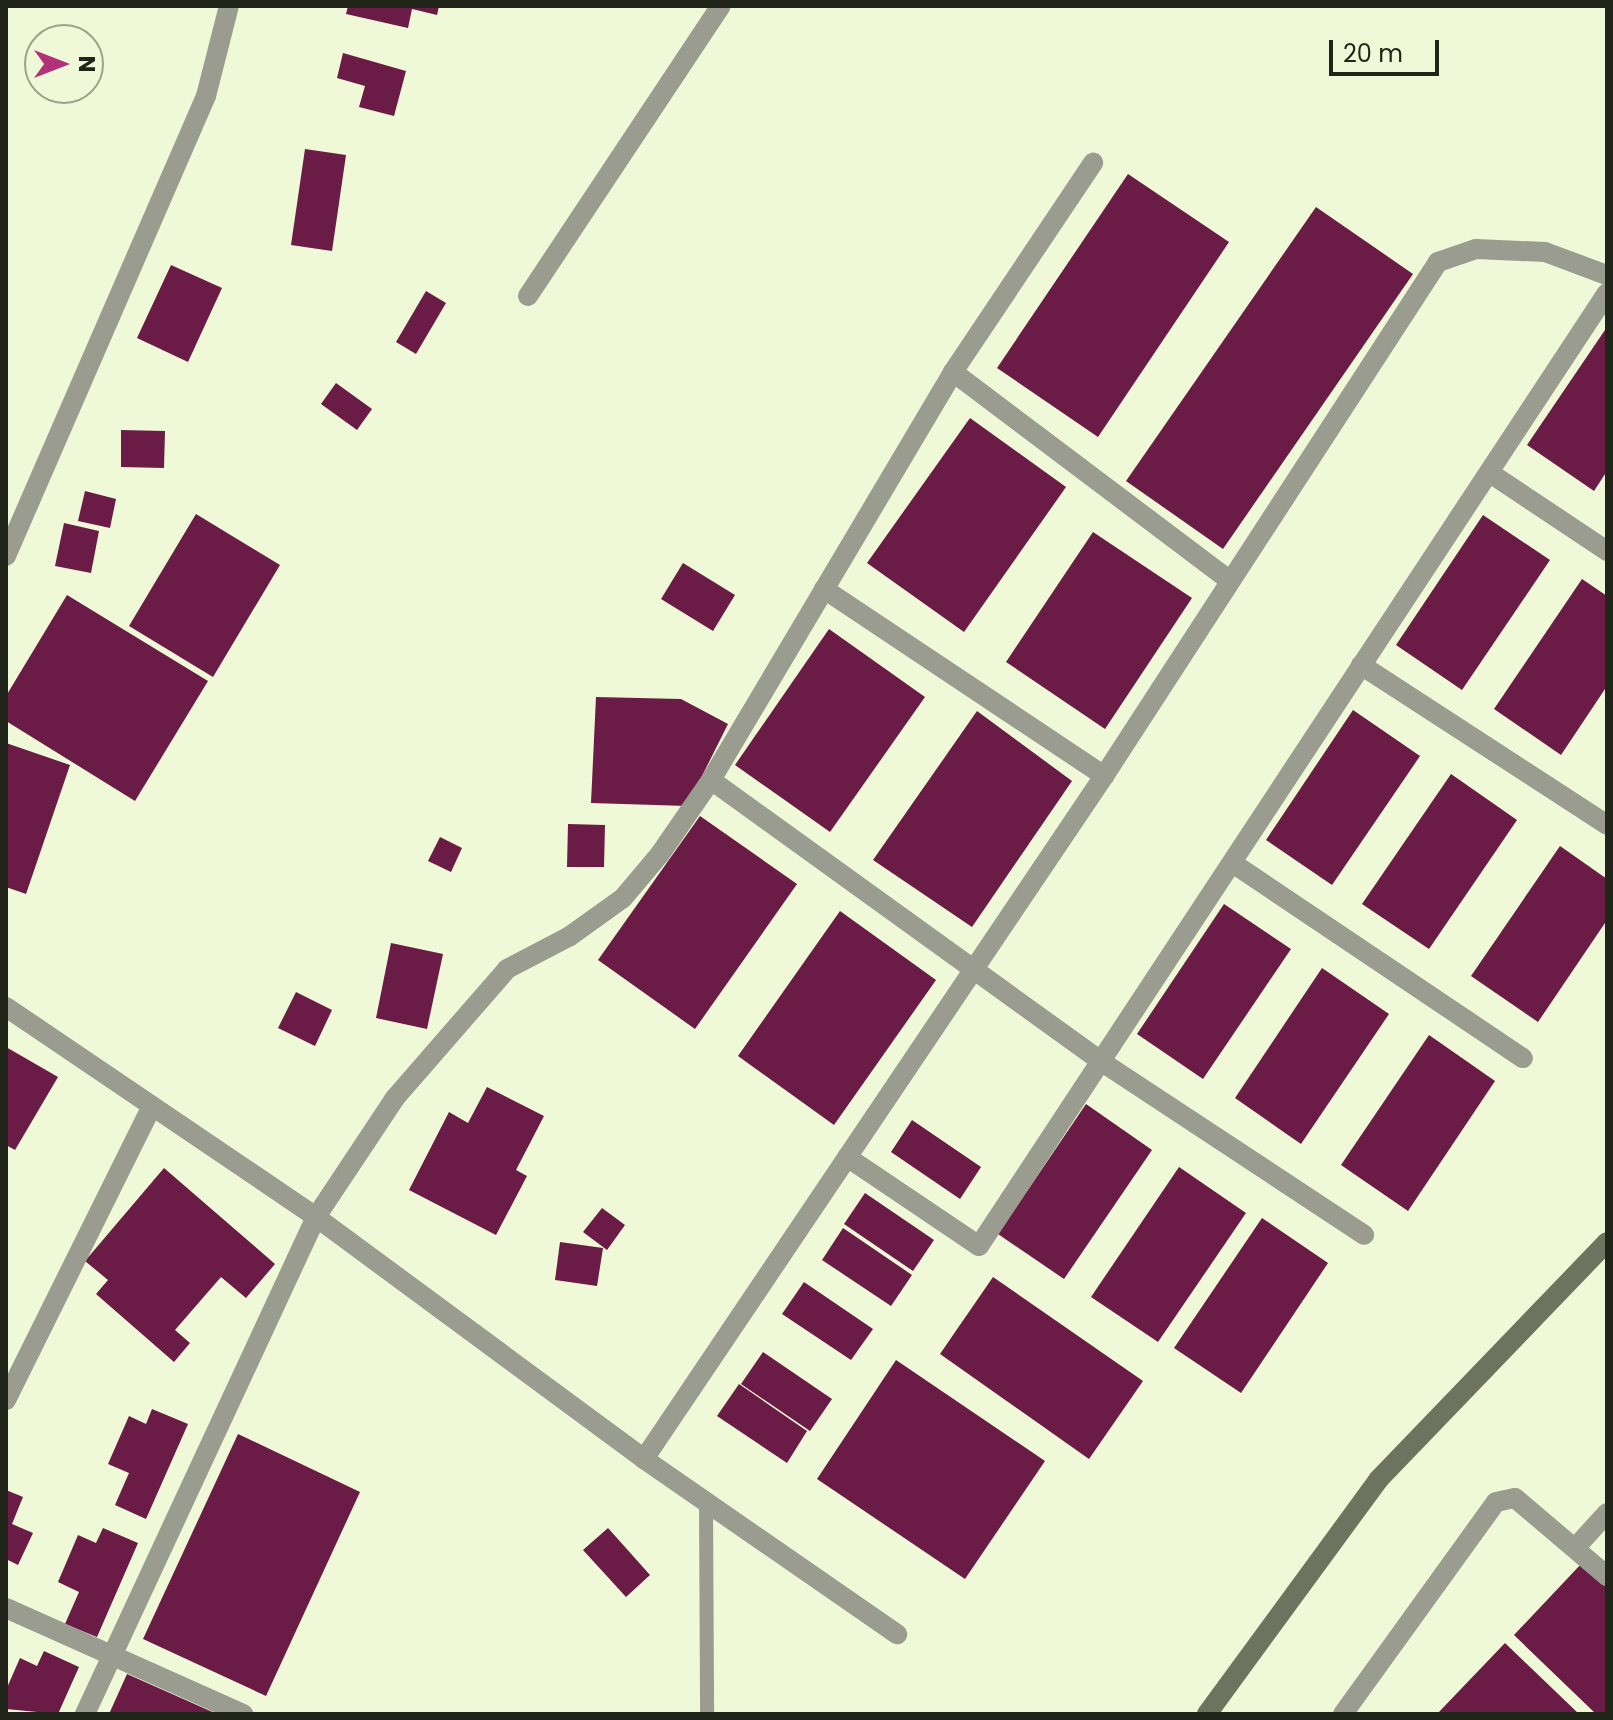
<!DOCTYPE html>
<html>
<head>
<meta charset="utf-8">
<style>
	body { margin:0 }
	#map { position:relative; width:1613px; height:1720px; overflow:hidden; background:#eff8d7; font-family:Poppins,sans-serif }
	div>[style] { position:absolute }
	.building>* { inset:0; background:#6a1b46 }
	.lane>* { height:14px; margin:-7px; padding:0 7px; transform-origin:7px; border-radius:7px; background:#999c8f }
	.street>* { height:20px; margin:-10px; padding:0 10px; transform-origin:10px; border-radius:10px; background:#999c8f }
	.secondary>* { height:20px; margin:-10px; padding:0 10px; transform-origin:10px; border-radius:10px; background:#6e735f }
	span { translate:-50% -50%; white-space:nowrap; text-align:center; line-height:1.15; -webkit-text-stroke:8px #eff8d7; paint-order:stroke }
	.frame { position:absolute; inset:0; border:8px solid #212418; pointer-events:none }
	.north { position:absolute; left:24px; top:24px; width:80px; height:80px; box-sizing:border-box; background:#eff8d7; border:2px solid #9da38b; border-radius:50%; rotate:90deg; font-size:22px; font-weight:700; line-height:32px; text-align:center; color:#212418 }
	.north::after { content:''; display:block; margin:auto; width:28px; height:36px; background:#b33179; clip-path:polygon(50% 0,100% 100%,50% 72%,0 100%) }
	.scale { position:absolute; left:1329px; top:40px; width:110px; height:36px; box-sizing:border-box; border:4px solid #212418; border-top:0; padding-left:10px; font-size:24px; line-height:28px; white-space:nowrap; color:#212418; -webkit-text-stroke:6px #eff8d7; paint-order:stroke }
</style>
</head>
<body>
<div id="map">
	<div class="building">
		<div style="clip-path:polygon(348px 6px,439px 6px,437px 15px,412px 9px,408px 28px,346px 14px)"></div>
		<div style="clip-path:polygon(343px 53px,406px 71px,394px 116px,359px 107px,365px 86px,337px 78px)"></div>
		<div style="clip-path:polygon(305px 149px,346px 155px,332px 251px,291px 245px)"></div>
		<div style="clip-path:polygon(1128px 174px,1229px 242px,1098px 437px,997px 368px)"></div>
		<div style="clip-path:polygon(1316px 207px,1413px 274px,1223px 549px,1126px 481px)"></div>
		<div style="clip-path:polygon(171px 265px,222px 288px,188px 362px,137px 338px)"></div>
		<div style="clip-path:polygon(426px 291px,446px 303px,416px 354px,396px 342px)"></div>
		<div style="clip-path:polygon(1607px 327px,1607px 471px,1594px 491px,1527px 445px)"></div>
		<div style="clip-path:polygon(336px 383px,372px 409px,357px 430px,321px 404px)"></div>
		<div style="clip-path:polygon(970px 418px,1066px 487px,964px 632px,867px 563px)"></div>
		<div style="clip-path:polygon(121px 430px,165px 431px,164px 468px,121px 467px)"></div>
		<div style="clip-path:polygon(85px 491px,116px 499px,110px 528px,78px 521px)"></div>
		<div style="clip-path:polygon(196px 514px,280px 565px,213px 677px,129px 626px)"></div>
		<div style="clip-path:polygon(1483px 515px,1550px 560px,1462px 690px,1396px 645px)"></div>
		<div style="clip-path:polygon(64px 523px,99px 531px,91px 573px,55px 566px)"></div>
		<div style="clip-path:polygon(1093px 532px,1192px 598px,1105px 729px,1006px 662px)"></div>
		<div style="clip-path:polygon(683px 563px,735px 595px,713px 631px,661px 599px)"></div>
		<div style="clip-path:polygon(1582px 579px,1607px 596px,1607px 686px,1561px 755px,1494px 709px)"></div>
		<div style="clip-path:polygon(67px 595px,208px 681px,135px 801px,6px 721px,6px 696px)"></div>
		<div style="clip-path:polygon(829px 629px,925px 697px,830px 832px,735px 765px)"></div>
		<div style="clip-path:polygon(596px 697px,681px 699px,728px 724px,687px 806px,591px 803px)"></div>
		<div style="clip-path:polygon(1353px 710px,1420px 756px,1332px 885px,1266px 840px)"></div>
		<div style="clip-path:polygon(977px 711px,1072px 781px,972px 927px,873px 860px)"></div>
		<div style="clip-path:polygon(6px 743px,70px 765px,26px 894px,6px 887px)"></div>
		<div style="clip-path:polygon(1451px 774px,1517px 820px,1429px 949px,1362px 904px)"></div>
		<div style="clip-path:polygon(700px 816px,797px 884px,695px 1029px,598px 960px)"></div>
		<div style="clip-path:polygon(568px 824px,605px 825px,604px 867px,567px 867px)"></div>
		<div style="clip-path:polygon(440px 837px,462px 848px,451px 872px,428px 861px)"></div>
		<div style="clip-path:polygon(1560px 846px,1607px 879px,1607px 920px,1538px 1022px,1471px 976px)"></div>
		<div style="clip-path:polygon(1224px 904px,1291px 949px,1203px 1079px,1137px 1034px)"></div>
		<div style="clip-path:polygon(840px 911px,936px 980px,834px 1125px,738px 1056px)"></div>
		<div style="clip-path:polygon(391px 943px,443px 954px,427px 1029px,376px 1018px)"></div>
		<div style="clip-path:polygon(1322px 968px,1389px 1014px,1301px 1144px,1235px 1098px)"></div>
		<div style="clip-path:polygon(296px 992px,332px 1010px,315px 1046px,278px 1028px)"></div>
		<div style="clip-path:polygon(1429px 1035px,1495px 1081px,1408px 1211px,1341px 1165px)"></div>
		<div style="clip-path:polygon(6px 1047px,58px 1077px,15px 1150px,6px 1145px)"></div>
		<div style="clip-path:polygon(487px 1087px,544px 1116px,516px 1170px,527px 1176px,496px 1235px,409px 1190px,449px 1112px,468px 1123px)"></div>
		<div style="clip-path:polygon(1086px 1104px,1152px 1150px,1064px 1279px,998px 1234px)"></div>
		<div style="clip-path:polygon(912px 1120px,981px 1167px,960px 1199px,891px 1152px)"></div>
		<div style="clip-path:polygon(1179px 1167px,1246px 1213px,1158px 1342px,1091px 1297px)"></div>
		<div style="clip-path:polygon(164px 1168px,275px 1264px,246px 1298px,221px 1277px,175px 1330px,190px 1343px,174px 1362px,96px 1294px,108px 1280px,85px 1261px)"></div>
		<div style="clip-path:polygon(865px 1193px,934px 1240px,913px 1271px,844px 1224px)"></div>
		<div style="clip-path:polygon(602px 1208px,625px 1225px,607px 1250px,583px 1232px)"></div>
		<div style="clip-path:polygon(1262px 1218px,1328px 1263px,1241px 1393px,1174px 1348px)"></div>
		<div style="clip-path:polygon(843px 1228px,912px 1275px,891px 1306px,822px 1260px)"></div>
		<div style="clip-path:polygon(560px 1242px,603px 1248px,597px 1286px,555px 1280px)"></div>
		<div style="clip-path:polygon(993px 1277px,1143px 1381px,1089px 1459px,940px 1354px)"></div>
		<div style="clip-path:polygon(804px 1282px,873px 1329px,851px 1360px,782px 1314px)"></div>
		<div style="clip-path:polygon(763px 1352px,832px 1399px,810px 1431px,741px 1384px)"></div>
		<div style="clip-path:polygon(896px 1360px,1045px 1461px,965px 1579px,817px 1479px)"></div>
		<div style="clip-path:polygon(739px 1384px,807px 1431px,787px 1463px,717px 1416px)"></div>
		<div style="clip-path:polygon(152px 1409px,188px 1424px,146px 1519px,115px 1505px,129px 1473px,108px 1464px,129px 1416px,146px 1424px)"></div>
		<div style="clip-path:polygon(238px 1434px,360px 1492px,266px 1696px,143px 1639px)"></div>
		<div style="clip-path:polygon(6px 1490px,23px 1497px,12px 1524px,33px 1533px,18px 1565px,6px 1559px)"></div>
		<div style="clip-path:polygon(103px 1528px,138px 1543px,97px 1637px,65px 1624px,79px 1592px,58px 1582px,78px 1535px,96px 1543px)"></div>
		<div style="clip-path:polygon(608px 1528px,650px 1575px,626px 1597px,583px 1550px)"></div>
		<div style="clip-path:polygon(1582px 1563px,1607px 1587px,1607px 1714px,1596px 1714px,1514px 1635px)"></div>
		<div style="clip-path:polygon(1505px 1643px,1579px 1714px,1437px 1714px)"></div>
		<div style="clip-path:polygon(44px 1651px,79px 1667px,58px 1714px,6px 1709px,6px 1690px,20px 1658px,37px 1666px)"></div>
		<div style="clip-path:polygon(127px 1674px,217px 1714px,109px 1714px)"></div>
	</div>
	<div class="lane">
		<div style="left:706px;top:1503px;width:211px;rotate:89.7deg"></div>
	</div>
	<div class="street">
		<div style="left:528px;top:296px;width:348px;rotate:-56.4deg"></div>
		<div style="left:953px;top:372px;width:346px;rotate:37deg"></div>
		<div style="left:1490px;top:473px;width:141px;rotate:33.7deg"></div>
		<div style="left:6px;top:556px;width:502px;rotate:-66.5deg"></div>
		<div style="left:206px;top:96px;width:93px;rotate:-75.7deg"></div>
		<div style="left:824px;top:589px;width:337px;rotate:33.7deg"></div>
		<div style="left:1361px;top:665px;width:293px;rotate:33deg"></div>
		<div style="left:711px;top:780px;width:482px;rotate:35.8deg"></div>
		<div style="left:1102px;top:1062px;width:314px;rotate:33.4deg"></div>
		<div style="left:1234px;top:864px;width:348px;rotate:33.9deg"></div>
		<div style="left:6px;top:1007px;width:374px;rotate:34.1deg"></div>
		<div style="left:316px;top:1217px;width:408px;rotate:36.4deg"></div>
		<div style="left:644px;top:1459px;width:308px;rotate:34.7deg"></div>
		<div style="left:847px;top:1157px;width:159px;rotate:34deg"></div>
		<div style="left:979px;top:1246px;width:1141px;rotate:-56.62deg"></div>
		<div style="left:6px;top:1400px;width:328px;rotate:-63.6deg"></div>
		<div style="left:644px;top:1459px;width:823px;rotate:-56.04deg"></div>
		<div style="left:1104px;top:776px;width:613px;rotate:-56.98deg"></div>
		<div style="left:1438px;top:262px;width:40px;rotate:-18.9deg"></div>
		<div style="left:1476px;top:249px;width:69px;rotate:2.5deg"></div>
		<div style="left:1545px;top:252px;width:66px;rotate:20.4deg"></div>
		<div style="left:1576px;top:1547px;width:46px;rotate:-47.6deg"></div>
		<div style="left:6px;top:1608px;width:260px;rotate:24.1deg"></div>
		<div style="left:85px;top:1714px;width:548px;rotate:-65.07deg"></div>
		<div style="left:316px;top:1217px;width:143px;rotate:-56.4deg"></div>
		<div style="left:395px;top:1098px;width:171px;rotate:-49deg"></div>
		<div style="left:507px;top:969px;width:71px;rotate:-27.6deg"></div>
		<div style="left:570px;top:936px;width:65px;rotate:-35.6deg"></div>
		<div style="left:623px;top:898px;width:57px;rotate:-49.9deg"></div>
		<div style="left:660px;top:854px;width:90px;rotate:-55.4deg"></div>
		<div style="left:711px;top:780px;width:474px;rotate:-59.3deg"></div>
		<div style="left:953px;top:372px;width:252px;rotate:-56.2deg"></div>
		<div style="left:1343px;top:1714px;width:261px;rotate:-54.2deg"></div>
		<div style="left:1496px;top:1502px;width:19px;rotate:-12deg"></div>
		<div style="left:1515px;top:1498px;width:121px;rotate:40.3deg"></div>
	</div>
	<div class="secondary">
		<div style="left:1207px;top:1714px;width:290px;rotate:-53.8deg"></div>
		<div style="left:1378px;top:1480px;width:330px;rotate:-46.1deg"></div>
	</div>
	<div class="frame"></div>
	<div class="north">N</div>
	<div class="scale">20 m</div>
</div>
</body>
</html>
